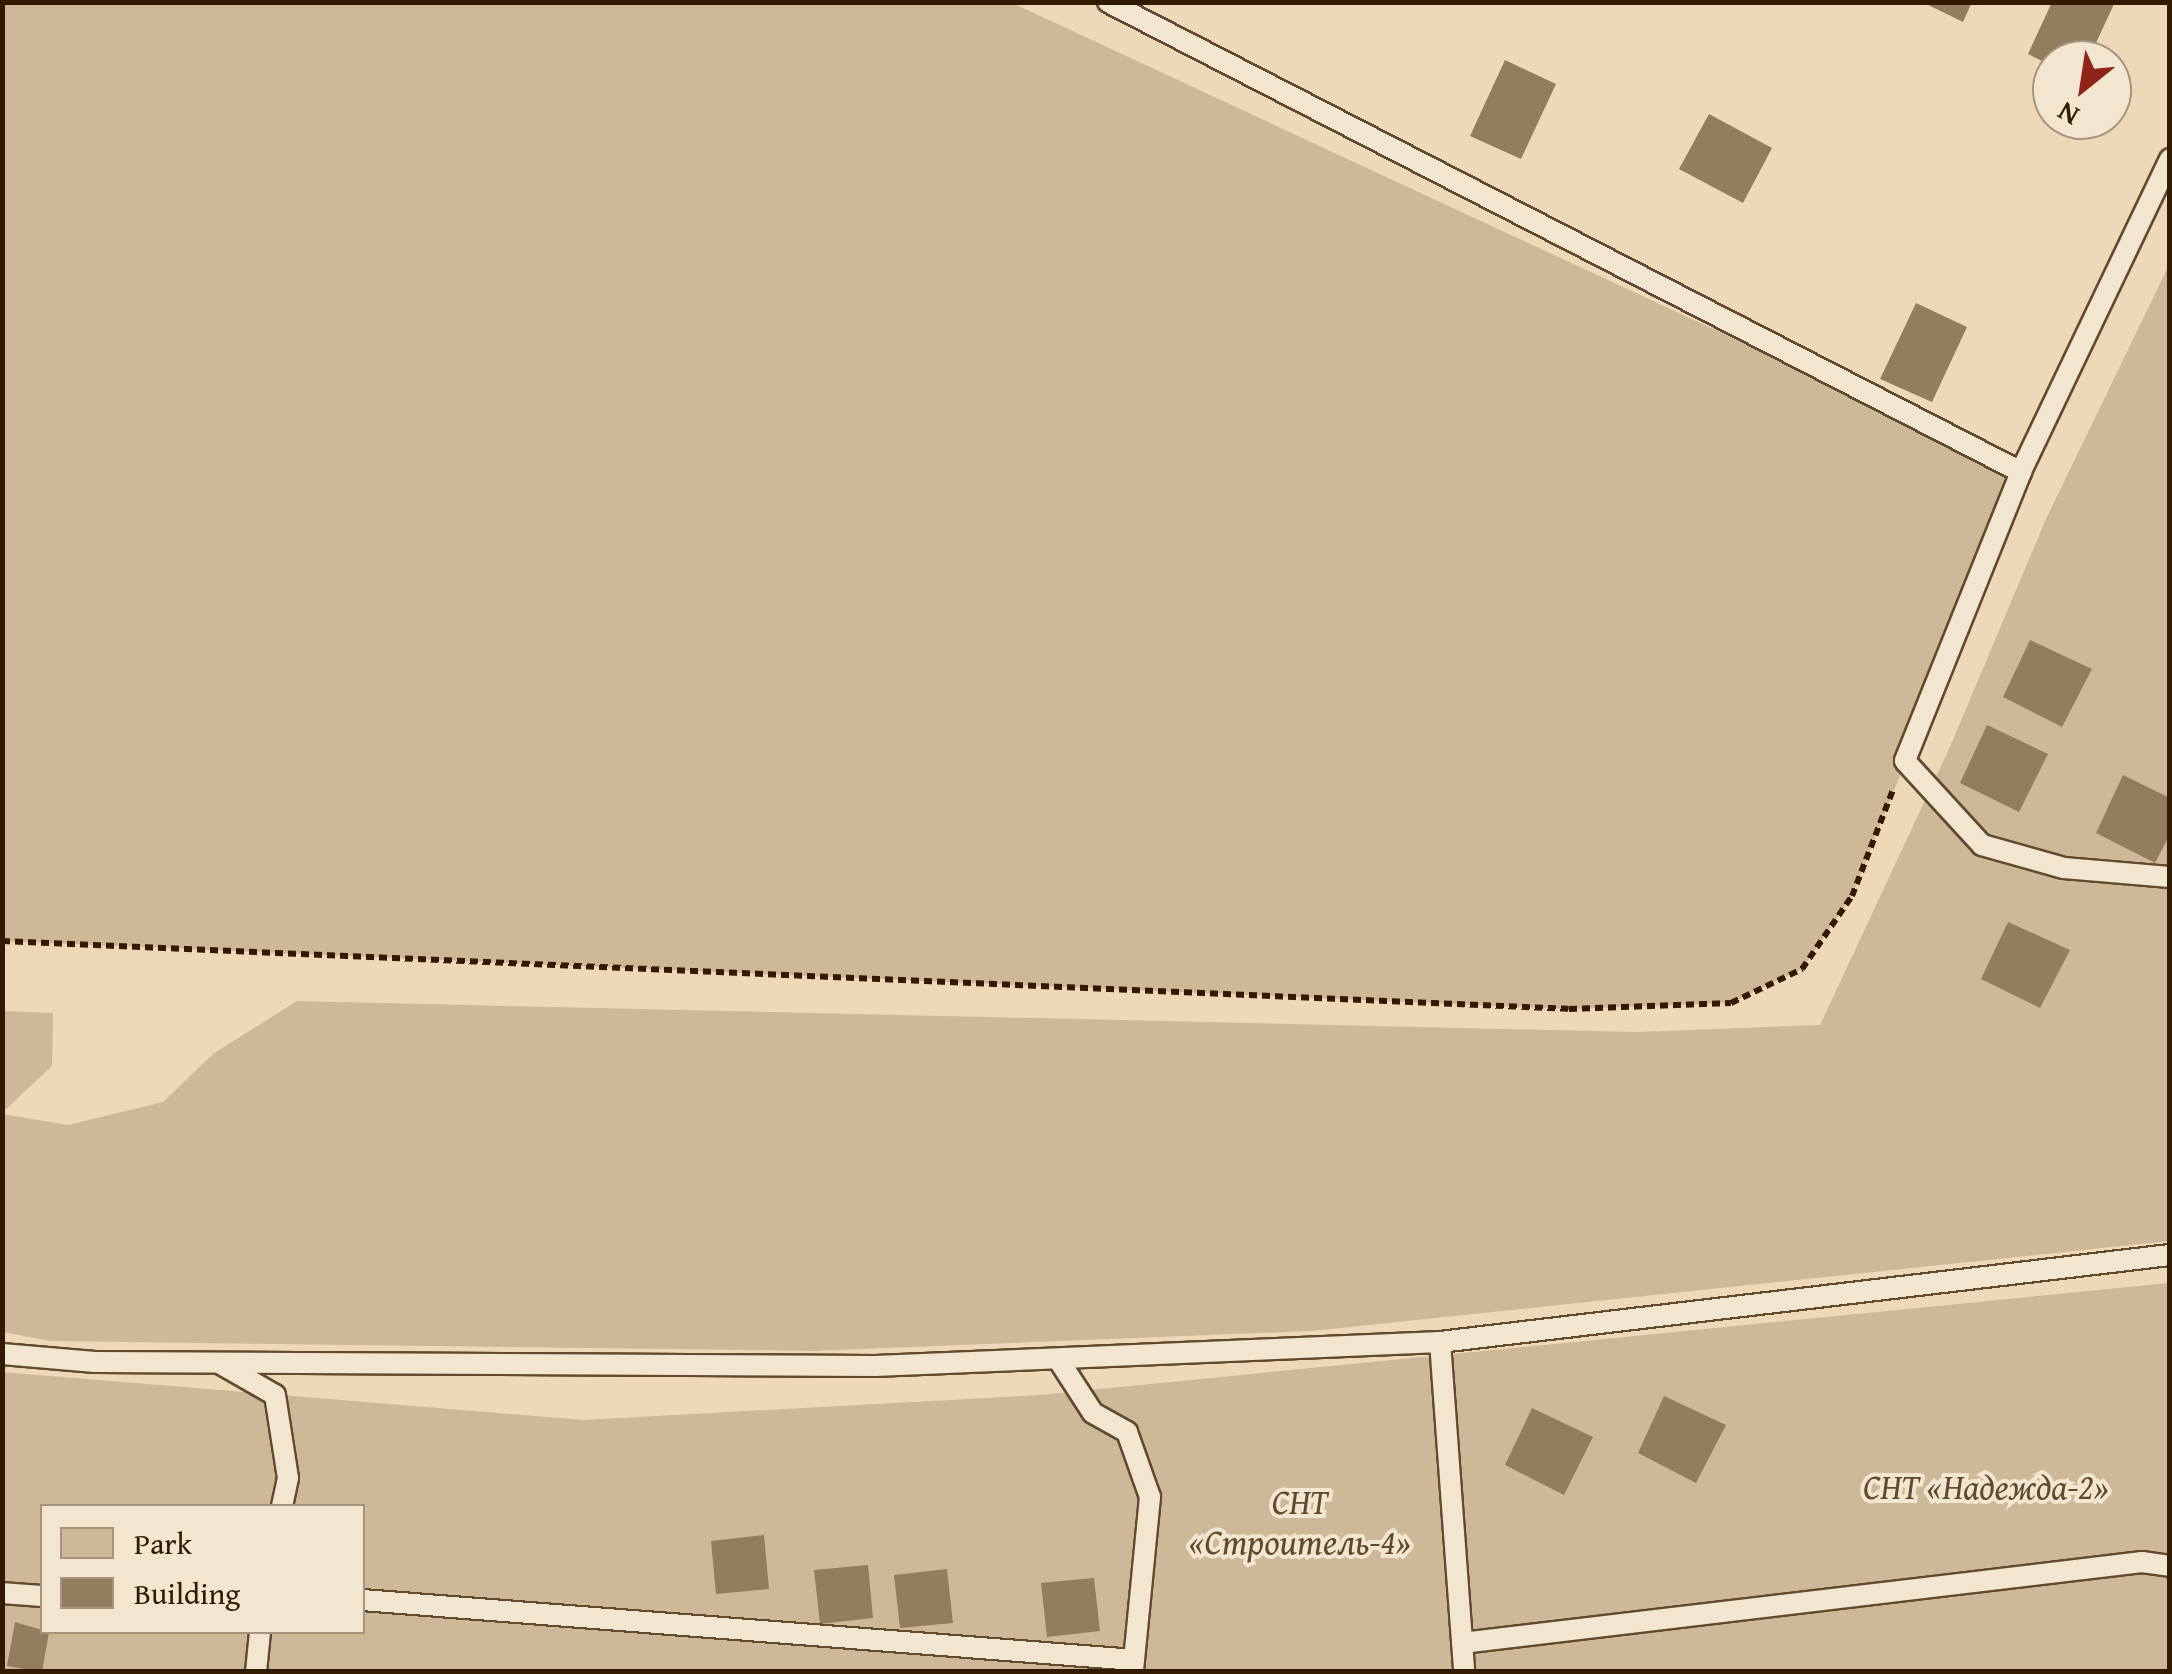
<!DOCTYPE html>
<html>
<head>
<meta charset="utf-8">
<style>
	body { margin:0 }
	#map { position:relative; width:2172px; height:1674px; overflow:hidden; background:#edd9b7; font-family:"Gentium Book Plus",serif }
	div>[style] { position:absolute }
	.green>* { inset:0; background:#cdb998 }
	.building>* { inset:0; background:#937d5f }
	.path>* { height:6px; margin-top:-3px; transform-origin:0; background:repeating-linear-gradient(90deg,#321a00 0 8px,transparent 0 13px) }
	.roads { filter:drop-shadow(2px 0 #614a2e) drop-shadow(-2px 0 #614a2e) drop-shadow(0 2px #614a2e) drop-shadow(0 -2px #614a2e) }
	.lane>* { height:20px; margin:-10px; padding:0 10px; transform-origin:10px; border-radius:10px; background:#f3e6d0 }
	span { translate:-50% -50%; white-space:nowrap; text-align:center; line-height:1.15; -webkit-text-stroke:8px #f3e6d0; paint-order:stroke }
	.park-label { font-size:35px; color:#604a2e; font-style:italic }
	.frame { position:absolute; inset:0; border:5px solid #321a00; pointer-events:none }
	.legend { position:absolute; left:40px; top:1504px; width:325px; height:130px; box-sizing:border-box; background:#f3e6d0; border:2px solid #a6947d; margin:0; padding:12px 18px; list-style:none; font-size:30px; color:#321a00 }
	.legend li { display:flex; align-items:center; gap:20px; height:50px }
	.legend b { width:50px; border:2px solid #a6947d }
	.north { position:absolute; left:2032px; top:40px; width:100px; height:100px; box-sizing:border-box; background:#f3e6d0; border:2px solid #a6947d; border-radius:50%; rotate:210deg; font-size:28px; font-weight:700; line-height:40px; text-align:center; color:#321a00 }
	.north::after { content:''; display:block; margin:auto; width:35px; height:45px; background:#8f2418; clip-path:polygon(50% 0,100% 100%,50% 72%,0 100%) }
</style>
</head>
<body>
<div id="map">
	<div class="green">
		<div style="clip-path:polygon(2px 3px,1012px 3px,2021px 472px,1852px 896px,1802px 969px,1731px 1003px,1569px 1009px,3px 941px)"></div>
		<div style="clip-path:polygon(2169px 265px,2169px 1241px,1312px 1331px,813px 1351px,50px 1341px,3px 1332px,2px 1114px,68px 1125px,163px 1102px,213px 1054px,297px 1001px,1638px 1032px,1820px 1025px,1949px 749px,2046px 519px)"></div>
		<div style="clip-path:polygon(3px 1011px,53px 1013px,52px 1066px,3px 1112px)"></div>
		<div style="clip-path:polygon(evenodd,2169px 1283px,2169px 1671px,3px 1671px,2px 1372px,584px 1420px,1039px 1395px,2169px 1283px,42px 1506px,362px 1506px,362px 1632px,42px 1632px,42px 1506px)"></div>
	</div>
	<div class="building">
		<div style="clip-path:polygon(1922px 2px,1972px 2px,1963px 22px)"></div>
		<div style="clip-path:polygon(2052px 2px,2115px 2px,2088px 60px,2052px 60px,2052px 66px,2028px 54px)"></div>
		<div style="clip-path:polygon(1505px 60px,1556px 84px,1521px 159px,1470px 136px)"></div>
		<div style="clip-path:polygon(1709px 114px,1772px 148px,1743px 203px,1679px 169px)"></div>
		<div style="clip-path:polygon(1916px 303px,1967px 327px,1932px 402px,1880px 379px)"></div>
		<div style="clip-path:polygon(2030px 640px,2092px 669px,2062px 727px,2003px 697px)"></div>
		<div style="clip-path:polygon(1987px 725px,2048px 754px,2019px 812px,1960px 783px)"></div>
		<div style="clip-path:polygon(2123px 775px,2170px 798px,2170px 834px,2155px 863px,2096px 833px)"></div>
		<div style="clip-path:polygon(2008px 922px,2070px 950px,2040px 1008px,1981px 979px)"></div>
		<div style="clip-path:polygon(1664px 1396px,1726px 1425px,1696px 1483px,1638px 1453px)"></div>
		<div style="clip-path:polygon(1532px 1408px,1593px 1437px,1564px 1495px,1505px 1465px)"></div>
		<div style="clip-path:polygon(764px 1535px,769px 1589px,716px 1594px,711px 1541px)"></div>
		<div style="clip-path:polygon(868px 1565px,873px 1618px,820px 1624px,814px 1570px)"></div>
		<div style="clip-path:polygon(947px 1569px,953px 1623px,900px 1628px,894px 1575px)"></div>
		<div style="clip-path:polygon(1094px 1578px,1100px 1631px,1047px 1637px,1041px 1583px)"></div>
		<div style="clip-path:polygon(15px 1622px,49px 1632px,42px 1672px,7px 1666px)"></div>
	</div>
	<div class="path">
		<div style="left:2px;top:941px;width:1568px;rotate:2.48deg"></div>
		<div style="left:1569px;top:1009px;width:162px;rotate:-2.1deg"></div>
		<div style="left:1731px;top:1003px;width:79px;rotate:-25.6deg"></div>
		<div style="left:1802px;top:969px;width:88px;rotate:-55.6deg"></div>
		<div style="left:1852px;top:896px;width:114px;rotate:-68.9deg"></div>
	</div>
	<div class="roads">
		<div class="lane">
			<div style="left:1108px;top:2px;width:1027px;rotate:27.24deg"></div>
			<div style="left:2170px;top:159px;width:347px;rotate:115.5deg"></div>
			<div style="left:2021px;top:472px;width:311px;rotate:111.9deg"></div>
			<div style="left:1905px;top:761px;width:114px;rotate:47.5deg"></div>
			<div style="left:1982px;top:845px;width:85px;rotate:15.7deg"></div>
			<div style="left:2064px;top:868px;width:106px;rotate:4.9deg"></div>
			<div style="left:1440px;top:1342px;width:331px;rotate:85.8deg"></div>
			<div style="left:2px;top:1354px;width:93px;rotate:4.9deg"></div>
			<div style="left:95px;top:1362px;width:780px;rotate:0.29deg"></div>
			<div style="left:875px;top:1366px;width:566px;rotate:-2.43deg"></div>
			<div style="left:1440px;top:1342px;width:735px;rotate:-6.8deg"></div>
			<div style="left:1058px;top:1359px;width:64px;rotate:57.1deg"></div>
			<div style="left:1093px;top:1413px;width:39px;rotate:29deg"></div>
			<div style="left:1127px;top:1432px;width:69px;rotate:70.5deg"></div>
			<div style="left:1150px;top:1497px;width:175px;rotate:95.6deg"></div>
			<div style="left:221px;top:1364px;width:62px;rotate:29.9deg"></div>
			<div style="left:275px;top:1395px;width:84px;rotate:81.1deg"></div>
			<div style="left:288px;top:1478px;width:29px;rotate:102deg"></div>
			<div style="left:2px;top:1593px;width:40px;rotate:4.3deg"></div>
			<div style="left:362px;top:1600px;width:774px;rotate:4.44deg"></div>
			<div style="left:1462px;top:1643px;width:685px;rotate:-6.79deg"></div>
			<div style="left:2142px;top:1562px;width:28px;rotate:8deg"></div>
			<div style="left:256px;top:1672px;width:40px;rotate:-84.3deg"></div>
		</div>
	</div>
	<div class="park-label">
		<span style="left:1986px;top:1487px">СНТ «Надежда-2»</span>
		<span style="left:1300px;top:1522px">СНТ<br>«Строитель-4»</span>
	</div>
	<div class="frame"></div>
	<ul class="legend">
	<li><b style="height:28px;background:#cdb998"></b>Park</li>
	<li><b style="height:28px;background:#937d5f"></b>Building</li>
	</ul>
	<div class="north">N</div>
</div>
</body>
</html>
